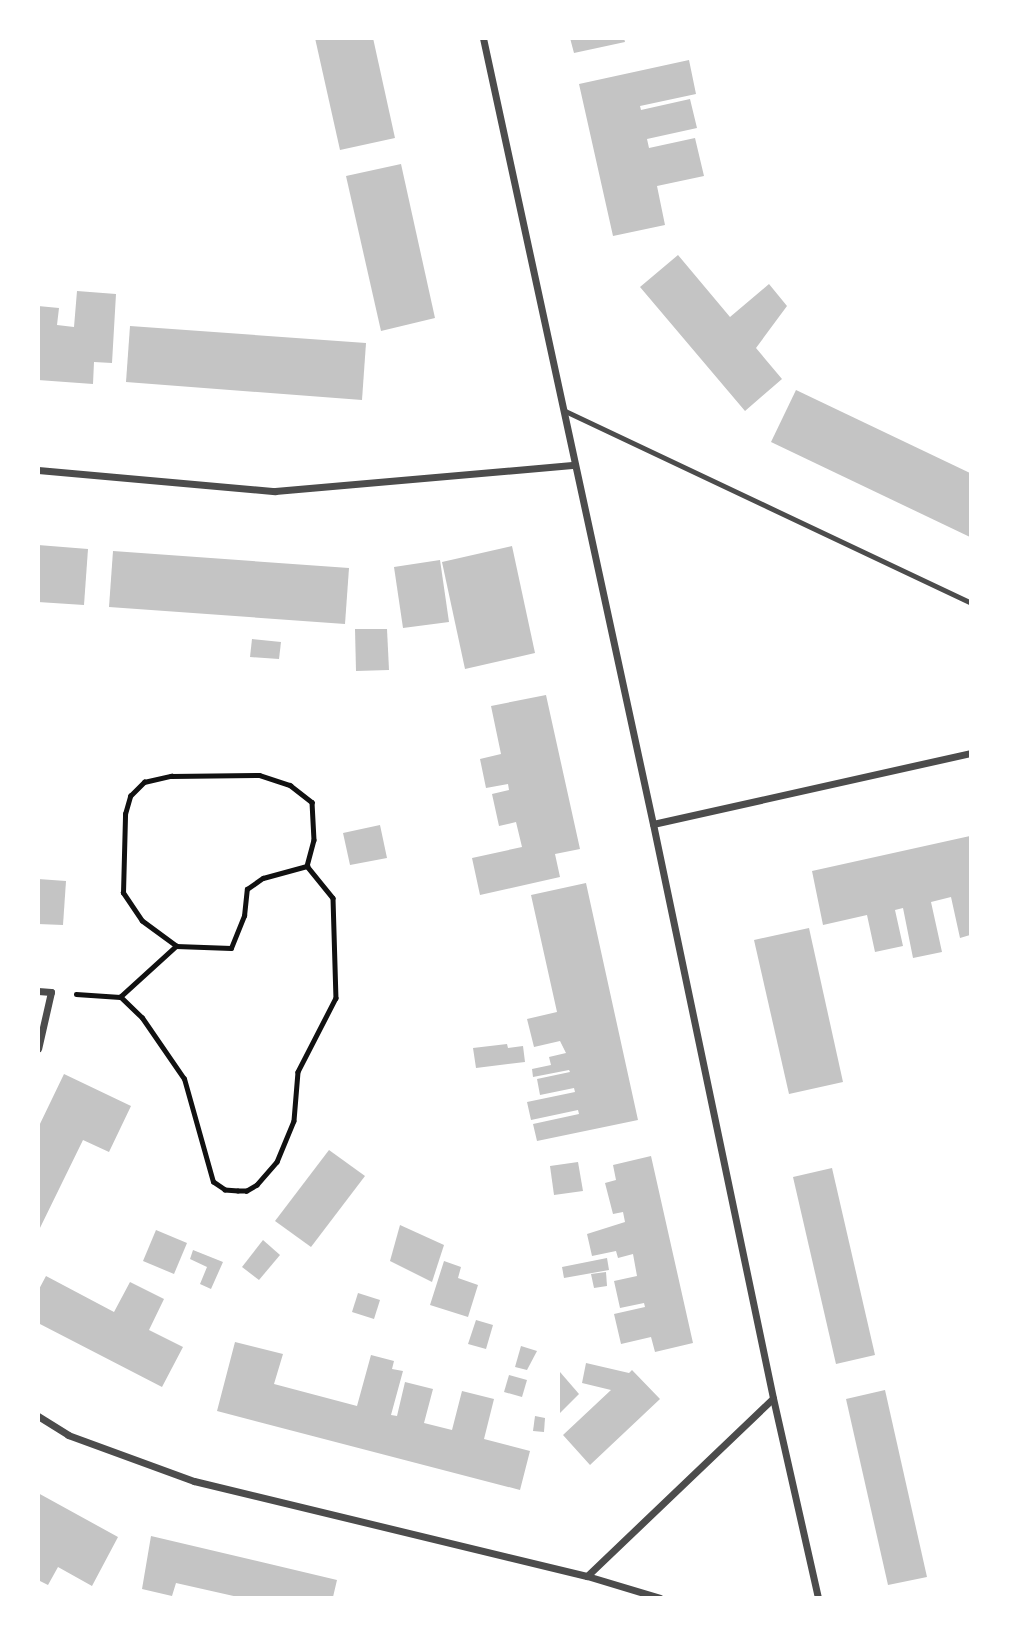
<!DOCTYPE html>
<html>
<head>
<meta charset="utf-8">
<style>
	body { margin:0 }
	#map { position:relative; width:1009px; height:1636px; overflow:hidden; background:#fff; font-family:"PT Sans",sans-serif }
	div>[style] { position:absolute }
	.building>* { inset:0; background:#c4c4c4 }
	.path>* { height:4.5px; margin:-2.25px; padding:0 2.25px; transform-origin:2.25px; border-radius:2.25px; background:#111 }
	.service>* { height:5px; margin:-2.5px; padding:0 2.5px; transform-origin:2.5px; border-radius:2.5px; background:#4c4c4c }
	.minor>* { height:7px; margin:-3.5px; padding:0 3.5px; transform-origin:3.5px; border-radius:3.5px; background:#4c4c4c }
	span { translate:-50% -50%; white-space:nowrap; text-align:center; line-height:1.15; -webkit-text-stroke:5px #fff; paint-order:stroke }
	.frame { position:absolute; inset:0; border:40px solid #fff; pointer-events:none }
</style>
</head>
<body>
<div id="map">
	<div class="building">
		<div style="clip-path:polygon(315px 38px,373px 38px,395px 138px,340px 150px)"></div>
		<div style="clip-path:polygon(570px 38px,624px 38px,625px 42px,574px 53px)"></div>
		<div style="clip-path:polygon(689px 60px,696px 94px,640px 106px,641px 110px,690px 99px,697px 128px,647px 139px,649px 148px,695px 138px,704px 176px,657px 186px,665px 225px,613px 236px,579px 84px)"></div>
		<div style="clip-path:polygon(401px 164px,435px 318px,381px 331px,346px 176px)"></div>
		<div style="clip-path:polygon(678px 255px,730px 317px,769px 284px,787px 306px,756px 348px,782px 379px,745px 411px,640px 287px)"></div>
		<div style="clip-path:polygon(77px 291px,116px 294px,112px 363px,94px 362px,93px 384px,38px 380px,38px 306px,59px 308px,57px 325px,74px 327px)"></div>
		<div style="clip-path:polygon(130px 326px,366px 343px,362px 400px,126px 382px)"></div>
		<div style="clip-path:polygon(796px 390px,970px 473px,970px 537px,771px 442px)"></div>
		<div style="clip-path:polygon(38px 545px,88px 549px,84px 605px,38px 602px)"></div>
		<div style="clip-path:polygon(512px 546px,535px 653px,465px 669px,442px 562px)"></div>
		<div style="clip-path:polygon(113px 551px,349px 568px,345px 624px,109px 607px)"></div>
		<div style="clip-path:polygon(440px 560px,449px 622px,403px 628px,394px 567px)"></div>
		<div style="clip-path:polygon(355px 629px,387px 629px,389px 670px,356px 671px)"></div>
		<div style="clip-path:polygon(252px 639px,281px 642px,279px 659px,250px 657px)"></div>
		<div style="clip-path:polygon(546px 695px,580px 849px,555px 854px,560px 877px,480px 895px,472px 858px,522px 847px,516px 822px,499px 826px,492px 794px,509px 790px,508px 784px,486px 788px,480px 759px,501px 754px,491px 706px)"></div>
		<div style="clip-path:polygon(380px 825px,387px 858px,350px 865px,343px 833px)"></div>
		<div style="clip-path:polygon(970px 836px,970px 935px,960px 938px,951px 897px,931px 902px,942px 952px,913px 958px,903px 908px,895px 910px,903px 946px,875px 952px,867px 915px,823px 925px,812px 871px)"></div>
		<div style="clip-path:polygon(38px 879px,66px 881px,63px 925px,38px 924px)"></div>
		<div style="clip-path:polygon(586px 883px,638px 1120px,537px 1141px,533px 1124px,579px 1114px,578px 1110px,531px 1120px,527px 1102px,575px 1092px,574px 1088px,540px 1095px,537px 1079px,570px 1072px,569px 1070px,533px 1077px,532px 1069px,551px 1065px,549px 1057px,566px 1053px,560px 1041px,534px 1047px,527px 1019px,557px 1012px,531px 895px)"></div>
		<div style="clip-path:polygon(809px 928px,843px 1082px,789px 1094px,754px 940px)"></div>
		<div style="clip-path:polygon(507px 1044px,508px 1048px,523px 1046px,525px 1062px,476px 1068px,473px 1048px)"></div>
		<div style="clip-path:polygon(64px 1074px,131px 1106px,109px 1152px,83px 1140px,38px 1232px,38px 1128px)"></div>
		<div style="clip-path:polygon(329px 1150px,365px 1176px,311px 1247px,275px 1221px)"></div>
		<div style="clip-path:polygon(651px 1156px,693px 1343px,655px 1352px,651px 1337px,621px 1344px,614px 1314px,645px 1307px,644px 1303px,620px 1308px,614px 1281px,637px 1276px,633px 1254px,618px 1258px,616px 1251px,592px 1256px,587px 1234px,625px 1222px,623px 1212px,613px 1214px,605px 1183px,616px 1180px,613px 1165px)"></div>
		<div style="clip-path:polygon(578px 1162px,583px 1191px,554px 1195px,550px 1166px)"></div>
		<div style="clip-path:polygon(832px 1168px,875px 1355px,836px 1364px,793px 1177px)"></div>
		<div style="clip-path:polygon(400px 1225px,444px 1245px,432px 1282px,390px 1261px)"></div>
		<div style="clip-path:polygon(156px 1230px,187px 1243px,174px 1274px,143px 1261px)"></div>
		<div style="clip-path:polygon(263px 1240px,280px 1255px,259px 1280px,242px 1267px)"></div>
		<div style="clip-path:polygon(193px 1250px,223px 1262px,211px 1289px,200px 1284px,207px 1267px,190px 1259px)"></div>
		<div style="clip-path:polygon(607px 1258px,609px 1270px,564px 1278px,562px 1267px)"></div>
		<div style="clip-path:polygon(444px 1261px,461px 1267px,458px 1278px,478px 1285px,468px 1317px,430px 1305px)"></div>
		<div style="clip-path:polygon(606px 1272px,607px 1286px,594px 1288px,591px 1274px)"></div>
		<div style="clip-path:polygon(46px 1276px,114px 1312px,130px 1282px,164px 1299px,149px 1330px,183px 1347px,162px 1387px,38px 1323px,38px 1291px)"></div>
		<div style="clip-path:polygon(358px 1293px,380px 1300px,374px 1319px,352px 1312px)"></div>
		<div style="clip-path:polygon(476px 1320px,493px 1325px,486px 1349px,468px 1344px)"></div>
		<div style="clip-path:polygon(235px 1342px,283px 1354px,274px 1384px,357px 1406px,371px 1355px,394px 1361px,392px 1369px,403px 1371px,391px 1415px,397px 1416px,405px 1382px,433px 1389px,424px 1423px,452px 1430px,462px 1391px,494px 1399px,484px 1439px,530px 1451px,520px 1490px,217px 1411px)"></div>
		<div style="clip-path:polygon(521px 1346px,537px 1351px,527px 1370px,515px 1367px)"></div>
		<div style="clip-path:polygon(586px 1363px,629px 1373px,632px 1370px,660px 1399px,590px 1465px,563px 1435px,611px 1390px,582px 1383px)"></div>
		<div style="clip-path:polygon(560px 1372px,579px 1394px,560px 1413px)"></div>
		<div style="clip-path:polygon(509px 1375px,527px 1380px,522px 1397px,504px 1392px)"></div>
		<div style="clip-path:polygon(885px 1390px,927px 1577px,888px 1585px,846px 1399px)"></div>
		<div style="clip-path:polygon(535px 1416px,545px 1418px,544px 1432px,533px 1431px)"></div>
		<div style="clip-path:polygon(38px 1493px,118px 1537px,92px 1586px,58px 1567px,48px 1585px,38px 1580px)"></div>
		<div style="clip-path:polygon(151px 1536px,337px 1580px,333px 1597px,238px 1597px,176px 1583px,172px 1596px,142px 1589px)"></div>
	</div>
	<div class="path">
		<div style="left:259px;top:775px;width:33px;rotate:18deg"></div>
		<div style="left:290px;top:785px;width:28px;rotate:38deg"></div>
		<div style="left:312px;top:802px;width:38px;rotate:87deg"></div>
		<div style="left:314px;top:840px;width:27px;rotate:105deg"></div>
		<div style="left:307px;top:866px;width:41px;rotate:50.9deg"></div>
		<div style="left:333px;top:898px;width:100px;rotate:88.3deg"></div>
		<div style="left:336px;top:998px;width:83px;rotate:117.2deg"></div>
		<div style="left:298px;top:1072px;width:49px;rotate:94.7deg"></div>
		<div style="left:294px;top:1121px;width:44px;rotate:112.5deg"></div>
		<div style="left:277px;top:1162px;width:30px;rotate:131deg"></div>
		<div style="left:257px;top:1185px;width:12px;rotate:149deg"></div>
		<div style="left:247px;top:1191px;width:9px;rotate:180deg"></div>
		<div style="left:238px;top:1191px;width:13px;rotate:-176deg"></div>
		<div style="left:225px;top:1190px;width:14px;rotate:-146deg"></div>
		<div style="left:213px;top:1182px;width:107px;rotate:-105.7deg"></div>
		<div style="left:184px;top:1079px;width:74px;rotate:-124.5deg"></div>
		<div style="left:142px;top:1018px;width:30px;rotate:-136deg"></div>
		<div style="left:120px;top:997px;width:76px;rotate:-42.3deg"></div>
		<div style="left:176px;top:946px;width:42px;rotate:-143.7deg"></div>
		<div style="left:142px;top:921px;width:34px;rotate:-124deg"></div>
		<div style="left:123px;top:893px;width:79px;rotate:-88.5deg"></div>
		<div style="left:125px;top:814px;width:19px;rotate:-74deg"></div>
		<div style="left:130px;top:796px;width:20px;rotate:-45deg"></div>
		<div style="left:144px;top:782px;width:28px;rotate:-13deg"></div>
		<div style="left:171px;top:776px;width:88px;rotate:-0.7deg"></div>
		<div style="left:176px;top:946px;width:55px;rotate:2.1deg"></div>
		<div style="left:231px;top:948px;width:35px;rotate:-68deg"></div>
		<div style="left:244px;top:916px;width:27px;rotate:-84deg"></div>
		<div style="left:247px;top:889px;width:19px;rotate:-35deg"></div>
		<div style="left:263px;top:878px;width:46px;rotate:-15.3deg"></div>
		<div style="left:76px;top:994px;width:44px;rotate:3.9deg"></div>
	</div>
	<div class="service">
		<div style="left:563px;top:410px;width:450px;rotate:25.3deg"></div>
	</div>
	<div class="minor">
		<div style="left:483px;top:38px;width:804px;rotate:77.8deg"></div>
		<div style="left:653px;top:824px;width:586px;rotate:78.19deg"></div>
		<div style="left:773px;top:1398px;width:205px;rotate:77.3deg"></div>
		<div style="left:38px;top:470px;width:238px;rotate:5.1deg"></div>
		<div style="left:275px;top:491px;width:301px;rotate:-5deg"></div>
		<div style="left:653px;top:824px;width:325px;rotate:-12.6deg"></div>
		<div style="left:38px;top:991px;width:13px;rotate:4deg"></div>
		<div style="left:51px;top:992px;width:58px;rotate:102.8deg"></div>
		<div style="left:38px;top:1416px;width:36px;rotate:32deg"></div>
		<div style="left:68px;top:1435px;width:134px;rotate:20.1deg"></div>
		<div style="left:194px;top:1481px;width:404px;rotate:13.6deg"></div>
		<div style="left:587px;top:1576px;width:76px;rotate:16.8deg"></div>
		<div style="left:587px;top:1576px;width:257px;rotate:-43.7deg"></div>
	</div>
	<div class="frame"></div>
</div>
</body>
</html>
